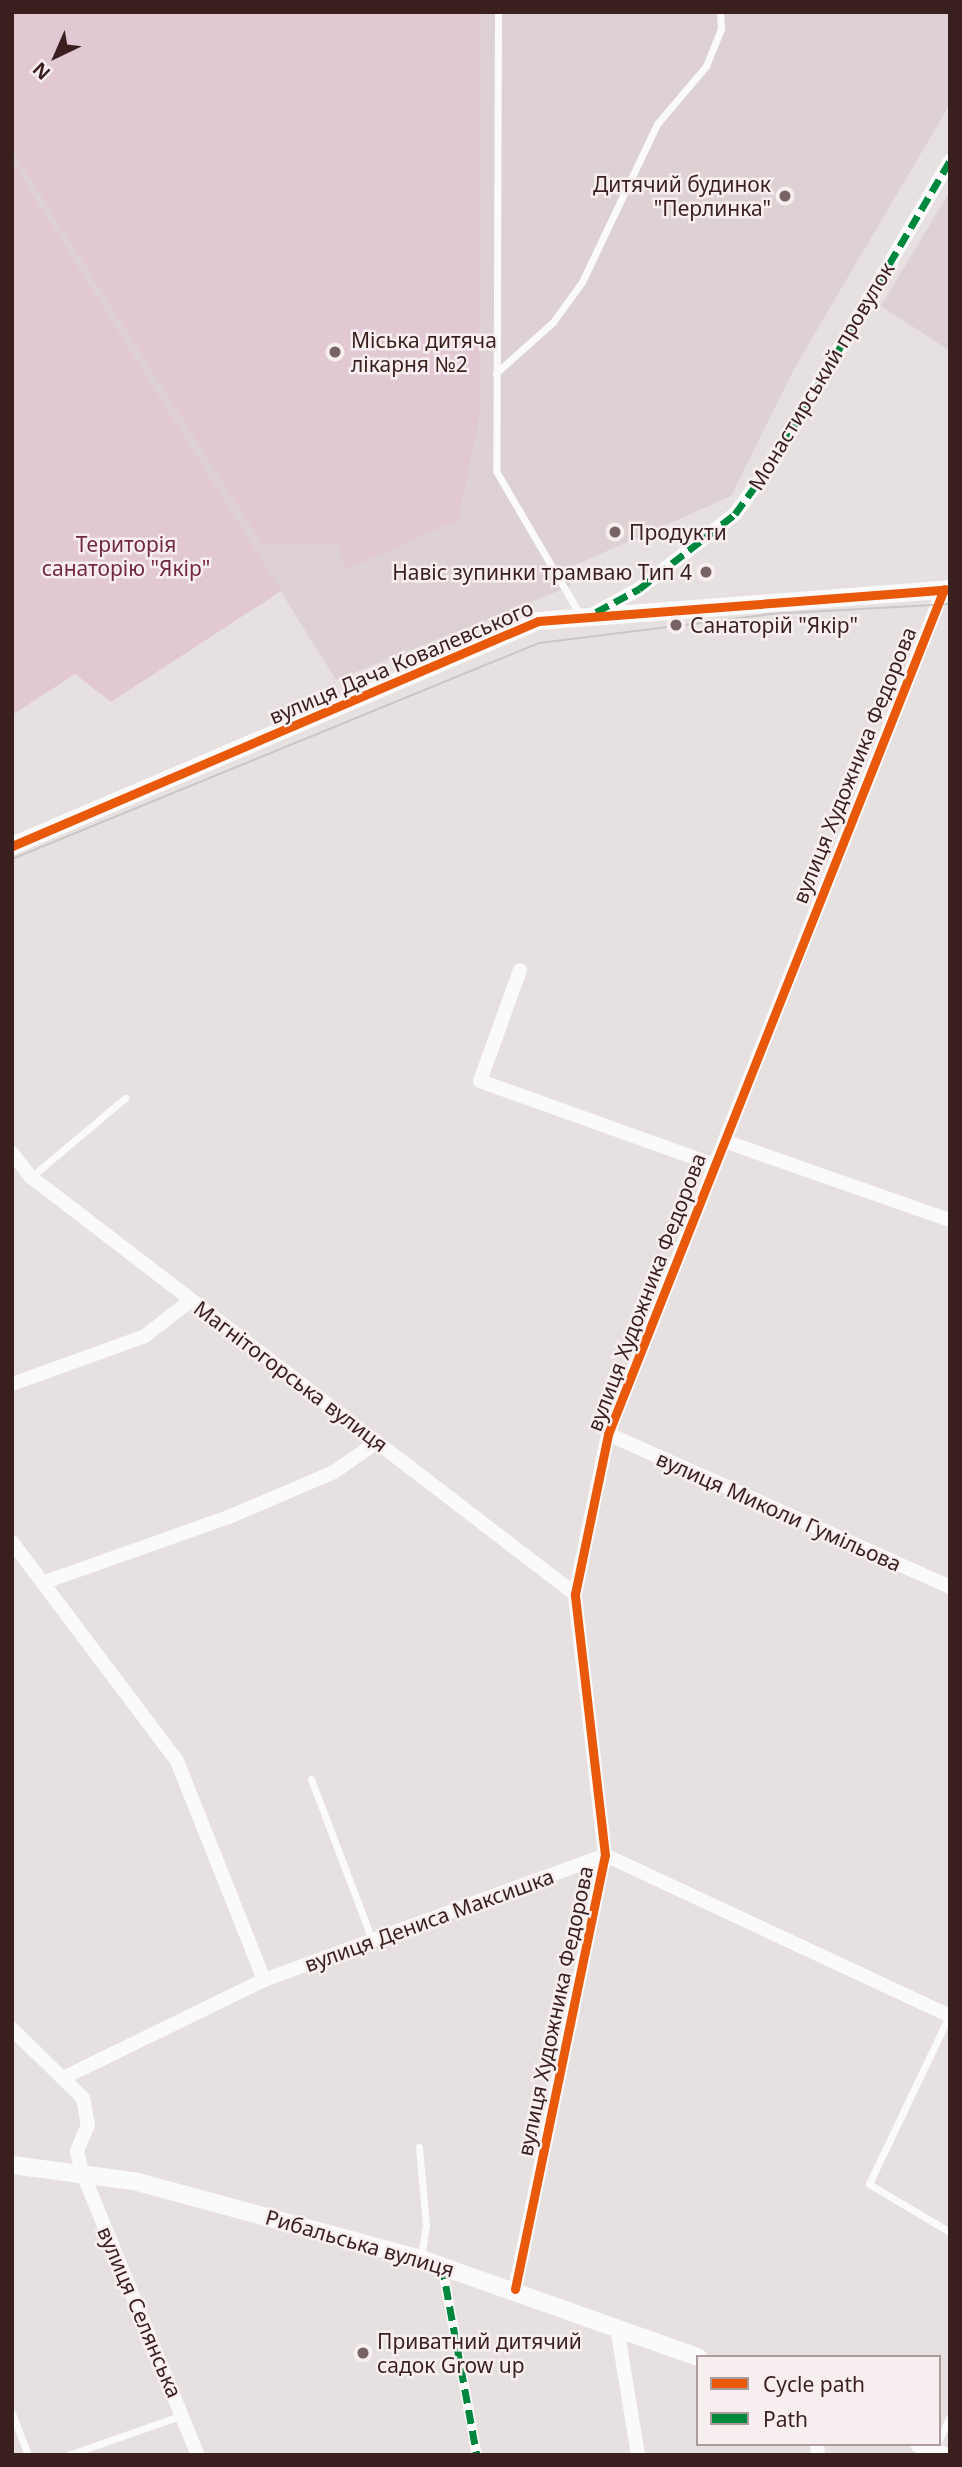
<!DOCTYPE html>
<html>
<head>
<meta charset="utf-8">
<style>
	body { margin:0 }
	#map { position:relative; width:962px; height:2467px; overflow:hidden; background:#e7e0e1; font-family:"Noto Sans",sans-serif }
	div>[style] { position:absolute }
	.built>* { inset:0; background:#ddd1d3 }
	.green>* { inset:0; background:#e1c8d3 }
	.service>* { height:7px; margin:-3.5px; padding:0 3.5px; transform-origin:3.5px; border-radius:3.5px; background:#fbfafa }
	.pedestrian>* { height:10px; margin:-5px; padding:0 5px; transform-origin:5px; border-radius:5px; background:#fbfafa }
	.minor>* { height:14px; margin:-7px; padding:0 7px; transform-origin:7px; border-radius:7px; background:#fbfafa }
	.tertiary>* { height:18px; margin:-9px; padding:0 9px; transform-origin:9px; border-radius:9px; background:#fbfafa }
	.tram>* { height:2px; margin:-1px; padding:0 1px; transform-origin:1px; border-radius:1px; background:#c9c6c6 }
	.quiet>* { height:7px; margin-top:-3.5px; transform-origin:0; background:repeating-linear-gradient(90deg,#00873e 0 14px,transparent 0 21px) }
	.cycleway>* { height:9px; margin:-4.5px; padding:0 4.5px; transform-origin:4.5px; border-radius:4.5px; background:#e8590c }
	.dots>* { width:19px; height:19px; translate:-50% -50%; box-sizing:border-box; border:4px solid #f7eef0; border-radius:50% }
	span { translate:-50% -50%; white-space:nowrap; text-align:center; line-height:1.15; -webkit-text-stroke:5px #f7eef0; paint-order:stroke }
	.poi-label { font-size:21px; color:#3a1f1f }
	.right { translate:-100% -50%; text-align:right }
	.left { translate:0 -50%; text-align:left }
	.street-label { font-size:21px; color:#3a1f1f }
	.park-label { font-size:21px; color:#712843 }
	.frame { position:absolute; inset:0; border:14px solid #3a1f1f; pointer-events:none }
	.legend { position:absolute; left:696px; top:2355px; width:245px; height:91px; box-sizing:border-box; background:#f7eef0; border:2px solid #ab9b9c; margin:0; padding:9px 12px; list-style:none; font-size:21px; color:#3a1f1f }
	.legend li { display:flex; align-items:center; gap:14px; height:35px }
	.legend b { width:35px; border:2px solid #ab9b9c }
	.north { position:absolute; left:21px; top:21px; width:70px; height:70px; -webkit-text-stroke:5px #f7eef0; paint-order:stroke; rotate:224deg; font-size:19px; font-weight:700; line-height:28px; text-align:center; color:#3a1f1f }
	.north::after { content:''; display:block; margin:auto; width:24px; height:32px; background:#3a1f1f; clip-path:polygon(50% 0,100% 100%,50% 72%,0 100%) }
</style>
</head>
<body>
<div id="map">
	<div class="built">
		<div style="clip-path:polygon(12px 12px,950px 12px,950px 104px,795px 367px,731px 496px,564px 570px,571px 586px,336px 680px,12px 161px)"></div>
		<div style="clip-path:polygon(950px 191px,950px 351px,881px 306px)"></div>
	</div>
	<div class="green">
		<div style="clip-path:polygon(12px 12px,479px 12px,479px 420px,458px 520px,347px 569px,337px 544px,262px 544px,12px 150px)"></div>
		<div style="clip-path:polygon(12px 161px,281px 591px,111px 702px,75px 674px,12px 715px)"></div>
	</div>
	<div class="service">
		<div style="left:498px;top:12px;width:459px;rotate:90.2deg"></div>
		<div style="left:496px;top:471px;width:167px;rotate:59.7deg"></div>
		<div style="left:496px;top:373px;width:76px;rotate:-41.8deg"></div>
		<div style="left:553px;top:322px;width:49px;rotate:-54.1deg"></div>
		<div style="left:582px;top:282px;width:175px;rotate:-64.6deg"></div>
		<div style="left:657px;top:124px;width:76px;rotate:-49.8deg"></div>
		<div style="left:706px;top:66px;width:40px;rotate:-68deg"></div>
		<div style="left:721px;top:29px;width:17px;rotate:-93deg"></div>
		<div style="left:31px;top:1177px;width:123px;rotate:-40deg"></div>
		<div style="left:311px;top:1779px;width:172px;rotate:69.2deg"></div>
		<div style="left:949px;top:2016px;width:186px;rotate:115.5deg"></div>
		<div style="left:869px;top:2184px;width:94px;rotate:30.7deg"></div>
		<div style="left:419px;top:2147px;width:78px;rotate:84.9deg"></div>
		<div style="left:426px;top:2225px;width:33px;rotate:99deg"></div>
		<div style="left:12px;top:2413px;width:45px;rotate:69.1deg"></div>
		<div style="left:939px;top:2440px;width:26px;rotate:-65deg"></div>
		<div style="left:68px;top:2455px;width:122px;rotate:-19.2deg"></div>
	</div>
	<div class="pedestrian">
		<div style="left:442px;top:2265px;width:193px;rotate:79.6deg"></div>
	</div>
	<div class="minor">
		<div style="left:595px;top:613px;width:50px;rotate:-28.6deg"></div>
		<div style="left:639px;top:589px;width:122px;rotate:-38deg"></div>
		<div style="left:735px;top:514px;width:63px;rotate:-54deg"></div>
		<div style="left:772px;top:463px;width:351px;rotate:-59.5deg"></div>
		<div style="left:520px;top:970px;width:118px;rotate:109.8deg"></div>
		<div style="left:480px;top:1081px;width:250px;rotate:19.7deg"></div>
		<div style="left:724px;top:1141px;width:239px;rotate:19.3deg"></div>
		<div style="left:12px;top:1153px;width:31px;rotate:52deg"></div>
		<div style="left:31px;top:1177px;width:685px;rotate:37.47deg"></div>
		<div style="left:12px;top:1384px;width:141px;rotate:-19.8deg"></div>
		<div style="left:145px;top:1336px;width:58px;rotate:-38deg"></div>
		<div style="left:608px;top:1434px;width:375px;rotate:24.1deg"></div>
		<div style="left:12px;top:1542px;width:274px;rotate:53deg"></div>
		<div style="left:177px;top:1761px;width:236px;rotate:68.3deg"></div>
		<div style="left:45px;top:1582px;width:195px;rotate:-19.5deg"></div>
		<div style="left:229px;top:1517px;width:114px;rotate:-23.2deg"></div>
		<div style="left:334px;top:1472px;width:52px;rotate:-34.9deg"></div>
		<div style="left:12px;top:2029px;width:99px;rotate:44.2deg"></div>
		<div style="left:83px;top:2098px;width:27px;rotate:80deg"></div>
		<div style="left:88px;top:2125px;width:28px;rotate:113deg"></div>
		<div style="left:77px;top:2151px;width:18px;rotate:77deg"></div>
		<div style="left:81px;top:2169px;width:309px;rotate:67.8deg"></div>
		<div style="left:63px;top:2078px;width:224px;rotate:-26deg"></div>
		<div style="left:264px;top:1980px;width:363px;rotate:-20.1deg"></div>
		<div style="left:605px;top:1855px;width:381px;rotate:25deg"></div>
		<div style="left:515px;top:2289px;width:443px;rotate:-78.3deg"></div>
		<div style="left:605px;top:1855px;width:263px;rotate:-96.6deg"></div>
		<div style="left:575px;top:1594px;width:163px;rotate:-78.3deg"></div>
		<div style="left:608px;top:1434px;width:909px;rotate:-68.32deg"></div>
		<div style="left:617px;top:2327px;width:130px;rotate:80.7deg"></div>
		<div style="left:817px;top:2444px;width:11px;rotate:85deg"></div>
	</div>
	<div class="tertiary">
		<div style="left:12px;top:846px;width:572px;rotate:-23.16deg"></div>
		<div style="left:538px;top:621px;width:413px;rotate:-4.4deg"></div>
		<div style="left:12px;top:2165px;width:123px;rotate:7.5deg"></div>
		<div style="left:134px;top:2181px;width:297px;rotate:15.2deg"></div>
		<div style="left:421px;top:2259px;width:294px;rotate:19.5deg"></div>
		<div style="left:919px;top:2444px;width:25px;rotate:26deg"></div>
	</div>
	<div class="tram">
		<div style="left:12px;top:859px;width:570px;rotate:-22.29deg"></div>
		<div style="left:539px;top:643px;width:234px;rotate:-7.1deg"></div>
		<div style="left:771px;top:614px;width:179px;rotate:-3.2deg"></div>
	</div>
	<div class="quiet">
		<div style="left:596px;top:612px;width:49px;rotate:-28.1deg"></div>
		<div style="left:639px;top:589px;width:122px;rotate:-38deg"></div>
		<div style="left:735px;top:514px;width:63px;rotate:-54deg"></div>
		<div style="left:772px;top:463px;width:351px;rotate:-59.5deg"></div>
		<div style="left:442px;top:2265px;width:193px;rotate:79.6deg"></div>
	</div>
	<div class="cycleway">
		<div style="left:12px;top:846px;width:572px;rotate:-23.16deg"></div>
		<div style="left:538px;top:621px;width:413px;rotate:-4.4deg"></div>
		<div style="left:515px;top:2289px;width:443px;rotate:-78.3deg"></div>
		<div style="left:605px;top:1855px;width:263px;rotate:-96.6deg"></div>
		<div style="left:575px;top:1594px;width:163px;rotate:-78.3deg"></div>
		<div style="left:608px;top:1434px;width:909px;rotate:-68.32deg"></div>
	</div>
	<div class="dots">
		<div style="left:785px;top:196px;background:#776363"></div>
		<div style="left:335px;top:352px;background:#776363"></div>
		<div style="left:615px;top:532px;background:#776363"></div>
		<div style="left:706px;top:572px;background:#776363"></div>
		<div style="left:676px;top:625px;background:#776363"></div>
		<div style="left:363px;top:2353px;background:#776363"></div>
	</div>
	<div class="poi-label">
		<span class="right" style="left:771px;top:196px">Дитячий будинок<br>"Перлинка"</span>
		<span class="left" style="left:351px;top:352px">Міська дитяча<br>лікарня №2</span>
		<span class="left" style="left:629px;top:532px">Продукти</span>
		<span class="right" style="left:692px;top:572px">Навіс зупинки трамваю Тип 4</span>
		<span class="left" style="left:690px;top:625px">Санаторій "Якір"</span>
		<span class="left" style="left:377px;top:2353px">Приватний дитячий<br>садок Grow up</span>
	</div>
	<div class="street-label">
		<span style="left:821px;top:376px;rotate:-59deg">Монастирський провулок</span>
		<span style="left:401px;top:662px;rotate:-23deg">вулиця Дача Ковалевського</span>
		<span style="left:854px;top:765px;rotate:-68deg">вулиця Художника Федорова</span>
		<span style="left:646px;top:1292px;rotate:-69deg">вулиця Художника Федорова</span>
		<span style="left:291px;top:1376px;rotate:37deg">Магнітогорська вулиця</span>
		<span style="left:779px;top:1511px;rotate:24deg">вулиця Миколи Гумільова</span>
		<span style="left:429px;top:1920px;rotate:-20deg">вулиця Дениса Максишка</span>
		<span style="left:555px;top:2011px;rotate:-78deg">вулиця Художника Федорова</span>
		<span style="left:360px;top:2243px;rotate:16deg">Рибальська вулиця</span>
		<span style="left:140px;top:2312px;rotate:67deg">вулиця Селянська</span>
	</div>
	<div class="park-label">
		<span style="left:126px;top:556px">Територія<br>санаторію "Якір"</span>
	</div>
	<div class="frame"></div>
	<ul class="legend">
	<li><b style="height:9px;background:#e8590c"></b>Cycle path</li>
	<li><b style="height:9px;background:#00873e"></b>Path</li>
	</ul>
	<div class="north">N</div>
</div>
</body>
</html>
